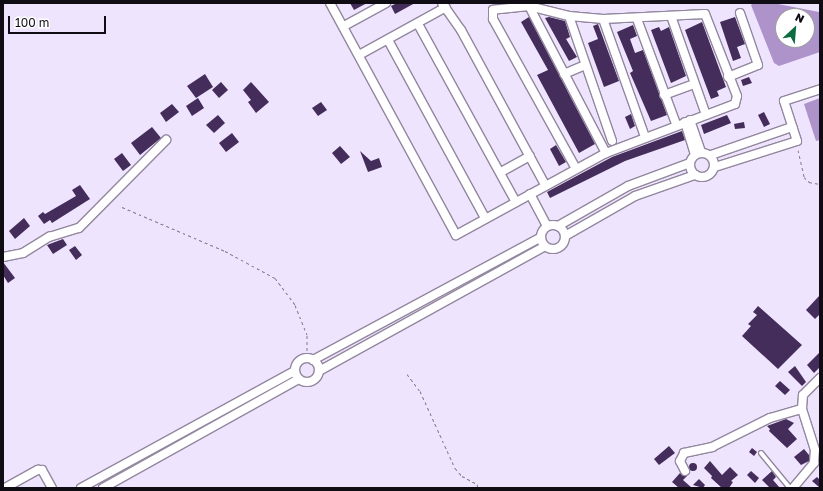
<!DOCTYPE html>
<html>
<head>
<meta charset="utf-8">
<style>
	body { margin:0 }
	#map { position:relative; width:823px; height:491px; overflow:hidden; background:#efe4fd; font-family:"Golos Text",sans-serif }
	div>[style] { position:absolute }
	.water>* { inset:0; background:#ad93ca }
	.building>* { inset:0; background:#442c5b }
	.round { border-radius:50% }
	.path>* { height:1px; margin-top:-0.5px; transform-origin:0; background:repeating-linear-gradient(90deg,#817a8a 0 3px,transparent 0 6px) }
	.roads { filter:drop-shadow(1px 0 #92879e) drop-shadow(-1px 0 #92879e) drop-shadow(0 1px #92879e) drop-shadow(0 -1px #92879e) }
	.lane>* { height:4px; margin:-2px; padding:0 2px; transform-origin:2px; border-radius:2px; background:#fff }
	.street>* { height:8px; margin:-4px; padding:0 4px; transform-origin:4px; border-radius:4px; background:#fff }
	.street>.ring { margin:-4px; padding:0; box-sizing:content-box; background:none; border:8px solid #fff; border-radius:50% }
	span { translate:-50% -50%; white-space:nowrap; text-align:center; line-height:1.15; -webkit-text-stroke:4px #fff; paint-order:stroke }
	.frame { position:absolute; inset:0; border:4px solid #100c14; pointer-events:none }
	.north { position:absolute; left:775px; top:8px; width:40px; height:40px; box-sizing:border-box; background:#fff; border:1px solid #9f9ea1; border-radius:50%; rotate:26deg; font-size:11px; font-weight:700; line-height:16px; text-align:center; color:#100c14 }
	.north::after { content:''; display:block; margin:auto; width:14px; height:18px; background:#0c6b40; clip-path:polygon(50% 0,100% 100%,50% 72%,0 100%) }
	.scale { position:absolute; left:8px; top:16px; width:98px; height:18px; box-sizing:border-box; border:2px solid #100c14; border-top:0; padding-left:5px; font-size:12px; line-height:14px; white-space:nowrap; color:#100c14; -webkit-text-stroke:3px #fff; paint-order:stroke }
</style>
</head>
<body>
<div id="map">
	<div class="water">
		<div style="clip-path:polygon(evenodd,753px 3px,773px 3px,819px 12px,820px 52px,779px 66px,774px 63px,751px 5px,753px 3px,783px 16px,807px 16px,807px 40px,783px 40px,783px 16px)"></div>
		<div style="clip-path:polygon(820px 98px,820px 140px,816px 141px,804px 104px)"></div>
	</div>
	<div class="building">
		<div style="clip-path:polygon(350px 3px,367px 3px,354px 10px)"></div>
		<div style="clip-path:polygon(397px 3px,415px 3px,395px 14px,391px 6px)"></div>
		<div style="clip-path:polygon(529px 17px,595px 144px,579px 153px,537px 75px,548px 70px,521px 22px)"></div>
		<div style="clip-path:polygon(549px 17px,565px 21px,570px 37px,566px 39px,577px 57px,569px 61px,545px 18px)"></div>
		<div style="clip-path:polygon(735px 17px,745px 44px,737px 47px,741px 58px,733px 61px,720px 22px)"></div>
		<div style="clip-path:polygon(702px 22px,726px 87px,717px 91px,719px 96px,711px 99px,685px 30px)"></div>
		<div style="clip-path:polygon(598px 24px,619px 81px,604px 87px,588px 43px,598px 39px,593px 26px)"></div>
		<div style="clip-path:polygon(633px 25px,637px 36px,630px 39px,635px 53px,643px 50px,667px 115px,651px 121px,630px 73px,633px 71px,617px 32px)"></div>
		<div style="clip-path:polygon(659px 27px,661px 31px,669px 27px,686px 76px,671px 83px,651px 30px)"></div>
		<div style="clip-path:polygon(205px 74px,213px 87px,196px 98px,187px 86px)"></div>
		<div style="clip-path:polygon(749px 77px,752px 83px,743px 86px,741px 80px)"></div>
		<div style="clip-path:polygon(221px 82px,228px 90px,219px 98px,212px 90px)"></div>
		<div style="clip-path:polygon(251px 82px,269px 102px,256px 113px,248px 102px,251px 100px,243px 90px)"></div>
		<div style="clip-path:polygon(198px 98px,204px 108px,192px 116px,186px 106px)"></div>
		<div style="clip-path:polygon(321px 102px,327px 110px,318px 116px,312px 108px)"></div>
		<div style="clip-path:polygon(172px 104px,179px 112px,166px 122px,160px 113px)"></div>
		<div style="clip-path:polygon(764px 112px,770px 124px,764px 127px,758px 115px)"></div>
		<div style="clip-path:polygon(631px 114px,635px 126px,630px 129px,625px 117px)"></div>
		<div style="clip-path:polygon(218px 115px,225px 123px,214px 133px,206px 125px)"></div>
		<div style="clip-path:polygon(727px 115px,731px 123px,704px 134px,701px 125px)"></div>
		<div style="clip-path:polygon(744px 122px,745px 128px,735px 129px,734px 124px)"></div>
		<div style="clip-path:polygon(152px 127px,161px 138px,140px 155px,131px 143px)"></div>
		<div style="clip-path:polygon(682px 131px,685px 140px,625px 161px,550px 198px,547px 192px,612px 157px)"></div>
		<div style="clip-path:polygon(232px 133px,239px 142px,226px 152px,219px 143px)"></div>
		<div style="clip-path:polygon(556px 145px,566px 162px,559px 166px,550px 149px)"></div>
		<div style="clip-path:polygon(340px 146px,350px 157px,341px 164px,332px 153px)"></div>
		<div style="clip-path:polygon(360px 151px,371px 161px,379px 158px,382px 167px,368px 172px)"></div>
		<div style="clip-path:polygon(122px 153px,131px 165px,123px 171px,114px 159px)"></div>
		<div style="clip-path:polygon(80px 185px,90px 199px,52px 223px,50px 220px,44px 224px,38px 216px,43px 212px,45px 214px,76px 196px,72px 190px)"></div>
		<div style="clip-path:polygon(24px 218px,30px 226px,15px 239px,9px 231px)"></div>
		<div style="clip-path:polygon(63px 239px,67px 245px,53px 254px,47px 245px)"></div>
		<div style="clip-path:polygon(75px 246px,82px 255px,76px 260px,69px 250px)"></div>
		<div style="clip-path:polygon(3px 262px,15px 278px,8px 283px,3px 275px)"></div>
		<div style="clip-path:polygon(820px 295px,820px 314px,815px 319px,806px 310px)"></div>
		<div style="clip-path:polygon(758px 306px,802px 345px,778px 369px,742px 336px,751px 326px,748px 324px,757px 315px,753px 312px)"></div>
		<div style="clip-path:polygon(820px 352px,820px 367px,814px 373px,807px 365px)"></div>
		<div style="clip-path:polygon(795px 366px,806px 382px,802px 386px,788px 372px)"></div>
		<div style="clip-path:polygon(780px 381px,790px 390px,785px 395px,775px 386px)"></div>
		<div style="clip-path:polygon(786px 419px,794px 423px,788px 429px,797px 439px,787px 448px,769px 431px,770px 429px,767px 426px)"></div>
		<div style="clip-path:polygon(669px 446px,675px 453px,659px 465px,654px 459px)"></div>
		<div style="clip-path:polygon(752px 448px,757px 452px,754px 456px,749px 452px)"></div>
		<div style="clip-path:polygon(804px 449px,809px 455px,809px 461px,801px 465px,794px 457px)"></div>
		<div style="clip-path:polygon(710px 461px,722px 475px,730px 467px,738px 475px,731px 481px,733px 482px,729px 488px,722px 488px,711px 478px,712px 476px,704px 468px)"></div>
		<div class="round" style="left:689px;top:463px;width:8px;height:8px"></div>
		<div style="clip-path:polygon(751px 471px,759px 478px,755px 483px,747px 475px)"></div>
		<div style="clip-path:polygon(772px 471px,776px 477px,773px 480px,780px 488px,770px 488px,762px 480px)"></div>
		<div style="clip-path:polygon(680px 473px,687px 476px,683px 480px,692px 488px,679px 488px,672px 482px)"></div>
		<div style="clip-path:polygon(817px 477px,820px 480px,820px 488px,812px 481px)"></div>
		<div style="clip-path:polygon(699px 479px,705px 485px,703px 488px,693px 485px)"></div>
	</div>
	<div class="path">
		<div style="left:798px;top:150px;width:28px;rotate:77deg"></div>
		<div style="left:804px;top:177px;width:7px;rotate:45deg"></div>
		<div style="left:809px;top:182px;width:11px;rotate:10deg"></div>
		<div style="left:122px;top:207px;width:112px;rotate:23.1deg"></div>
		<div style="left:225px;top:251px;width:57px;rotate:28.4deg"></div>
		<div style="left:275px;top:278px;width:34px;rotate:53deg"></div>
		<div style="left:295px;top:305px;width:32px;rotate:68deg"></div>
		<div style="left:307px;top:335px;width:20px;rotate:90deg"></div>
		<div style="left:407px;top:374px;width:21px;rotate:53deg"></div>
		<div style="left:420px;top:391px;width:85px;rotate:65.6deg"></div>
		<div style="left:455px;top:468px;width:11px;rotate:49deg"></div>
		<div style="left:462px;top:476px;width:17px;rotate:28deg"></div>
		<div style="left:477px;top:484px;width:4px;rotate:76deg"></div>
	</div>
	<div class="roads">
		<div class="lane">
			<div style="left:761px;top:453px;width:45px;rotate:50.4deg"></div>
		</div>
		<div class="street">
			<div style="left:330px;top:3px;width:264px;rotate:61.5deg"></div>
			<div style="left:456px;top:235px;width:171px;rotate:-28.7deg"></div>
			<div style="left:606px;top:153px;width:138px;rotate:-20.8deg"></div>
			<div style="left:735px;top:104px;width:8px;rotate:-76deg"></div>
			<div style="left:737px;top:96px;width:88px;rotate:-111.3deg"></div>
			<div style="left:705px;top:14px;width:102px;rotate:177.2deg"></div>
			<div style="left:603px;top:19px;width:34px;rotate:-175deg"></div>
			<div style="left:569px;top:16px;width:41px;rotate:-166deg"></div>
			<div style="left:529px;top:6px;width:36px;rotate:174deg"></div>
			<div style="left:493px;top:10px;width:9px;rotate:90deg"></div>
			<div style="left:493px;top:19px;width:171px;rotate:61deg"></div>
			<div style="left:442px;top:3px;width:33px;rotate:55deg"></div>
			<div style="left:461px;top:30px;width:176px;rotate:61.5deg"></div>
			<div style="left:529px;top:6px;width:166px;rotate:62.4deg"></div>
			<div style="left:569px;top:16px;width:132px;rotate:71deg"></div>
			<div style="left:671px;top:16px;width:105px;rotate:70.5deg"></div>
			<div style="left:603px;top:19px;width:125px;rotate:70.4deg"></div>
			<div style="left:637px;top:19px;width:112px;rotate:69.6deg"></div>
			<div style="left:418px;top:24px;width:203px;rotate:61.2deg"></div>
			<div style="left:344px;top:26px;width:48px;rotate:-28.7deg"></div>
			<div style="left:388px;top:40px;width:203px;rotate:61.4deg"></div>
			<div style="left:359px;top:55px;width:99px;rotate:-28.9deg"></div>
			<div style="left:564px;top:74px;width:23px;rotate:-23deg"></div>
			<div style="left:728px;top:77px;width:32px;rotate:-22deg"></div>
			<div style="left:758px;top:65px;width:55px;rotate:-109.1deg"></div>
			<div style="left:664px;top:95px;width:32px;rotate:-20deg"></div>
			<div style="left:690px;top:120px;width:34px;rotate:71deg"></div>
			<div style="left:685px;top:122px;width:34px;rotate:73deg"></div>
			<div class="ring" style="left:690px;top:153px;width:16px;height:16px"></div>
			<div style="left:711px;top:155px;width:86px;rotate:-19.1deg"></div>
			<div style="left:715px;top:167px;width:86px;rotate:-17.6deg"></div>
			<div style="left:797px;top:141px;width:42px;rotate:-108deg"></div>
			<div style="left:784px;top:101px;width:38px;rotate:-18deg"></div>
			<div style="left:501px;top:172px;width:33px;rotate:-29deg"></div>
			<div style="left:530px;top:194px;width:36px;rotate:62deg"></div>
			<div class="ring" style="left:541px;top:225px;width:16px;height:16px"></div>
			<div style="left:558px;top:226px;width:81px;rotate:-29.7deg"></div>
			<div style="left:628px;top:186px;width:66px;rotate:-20.4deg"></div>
			<div style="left:565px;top:236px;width:81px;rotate:-29.7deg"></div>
			<div style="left:635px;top:196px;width:64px;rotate:-19.3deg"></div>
			<div style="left:3px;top:257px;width:20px;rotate:-11deg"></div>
			<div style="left:23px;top:253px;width:31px;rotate:-32deg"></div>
			<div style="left:49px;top:237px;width:31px;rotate:-17deg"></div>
			<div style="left:79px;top:228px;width:124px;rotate:-45.3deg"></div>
			<div class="ring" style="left:295px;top:358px;width:16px;height:16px"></div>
			<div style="left:313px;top:360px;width:259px;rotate:-28.3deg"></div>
			<div style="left:319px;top:371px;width:258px;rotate:-28.9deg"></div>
			<div style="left:685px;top:471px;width:11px;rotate:-117deg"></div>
			<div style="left:680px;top:461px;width:9px;rotate:-63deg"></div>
			<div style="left:684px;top:453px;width:29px;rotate:-12deg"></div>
			<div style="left:712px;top:447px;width:65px;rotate:-26.6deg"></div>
			<div style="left:770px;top:418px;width:33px;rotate:-16deg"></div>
			<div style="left:5px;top:488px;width:38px;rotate:-29deg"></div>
			<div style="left:38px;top:470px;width:4px"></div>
			<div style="left:42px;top:470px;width:21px;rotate:61deg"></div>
			<div style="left:81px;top:488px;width:244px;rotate:-28.7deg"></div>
			<div style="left:103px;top:488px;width:224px;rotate:-29.1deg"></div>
			<div style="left:793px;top:488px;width:33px;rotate:-50deg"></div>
			<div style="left:814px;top:463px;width:13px;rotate:-86deg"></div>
			<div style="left:815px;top:450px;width:43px;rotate:-107.6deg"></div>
			<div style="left:802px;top:409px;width:14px;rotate:-86deg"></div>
			<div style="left:803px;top:395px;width:24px;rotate:-45deg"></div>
		</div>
	</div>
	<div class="frame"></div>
	<div class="north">N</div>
	<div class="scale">100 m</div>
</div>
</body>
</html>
